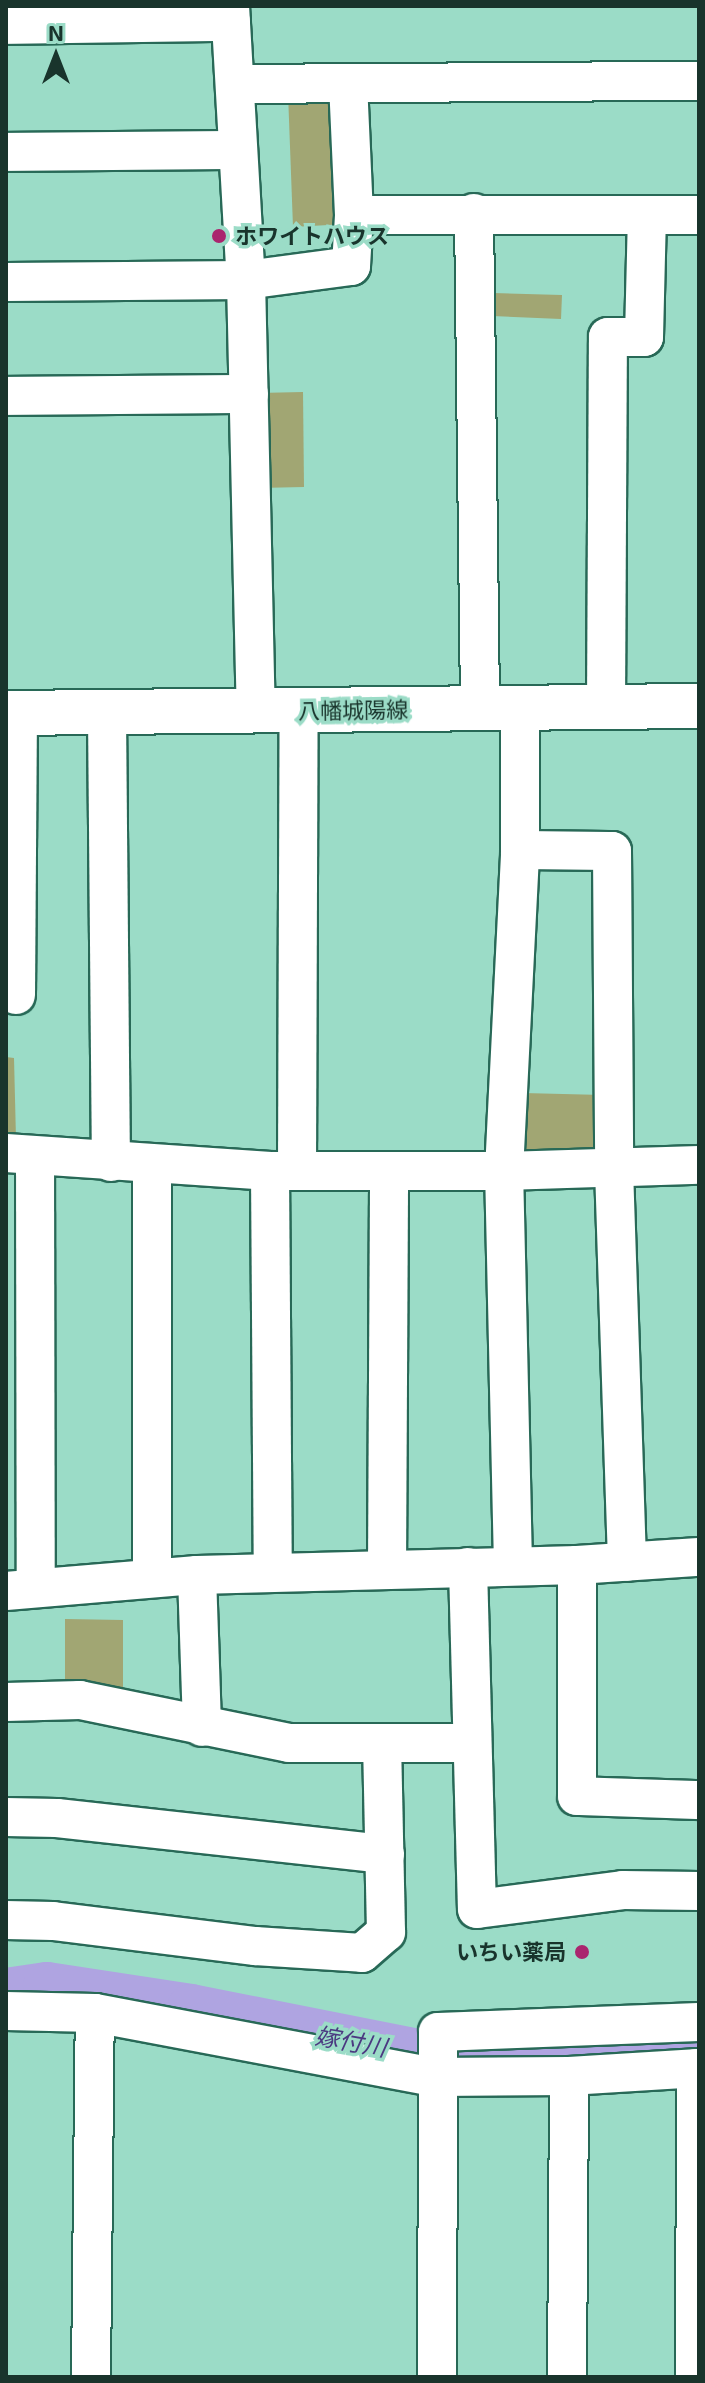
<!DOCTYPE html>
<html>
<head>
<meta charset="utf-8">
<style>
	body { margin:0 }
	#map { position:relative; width:705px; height:2383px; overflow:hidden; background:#9bdcc7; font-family:"Exo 2","Noto Sans JP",sans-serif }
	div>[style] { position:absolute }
	.green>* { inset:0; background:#a1a673 }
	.river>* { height:48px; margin:-24px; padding:0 24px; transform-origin:24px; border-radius:24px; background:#afa4e1 }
	.roads { filter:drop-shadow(2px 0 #286957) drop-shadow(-2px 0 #286957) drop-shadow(0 2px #286957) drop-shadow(0 -2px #286957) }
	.minor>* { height:38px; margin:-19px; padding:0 19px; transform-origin:19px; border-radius:19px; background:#fff }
	.major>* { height:44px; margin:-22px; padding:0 22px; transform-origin:22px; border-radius:22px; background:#fff }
	.dots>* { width:22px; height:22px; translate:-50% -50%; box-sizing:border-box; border:4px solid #9bdcc7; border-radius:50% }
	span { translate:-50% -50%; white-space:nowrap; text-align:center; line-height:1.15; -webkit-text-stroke:7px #9bdcc7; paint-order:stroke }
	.poi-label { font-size:22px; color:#19342c; font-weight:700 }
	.left { translate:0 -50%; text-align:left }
	.right { translate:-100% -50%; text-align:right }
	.street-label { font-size:22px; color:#19342c }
	.water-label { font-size:24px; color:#4b3981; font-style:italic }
	.frame { position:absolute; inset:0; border:8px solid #19342c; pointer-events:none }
	.north { position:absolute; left:16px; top:16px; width:80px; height:80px; -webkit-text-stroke:6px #9bdcc7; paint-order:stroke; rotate:0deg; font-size:22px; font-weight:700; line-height:32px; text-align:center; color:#19342c }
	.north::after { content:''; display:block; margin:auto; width:28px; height:36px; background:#19342c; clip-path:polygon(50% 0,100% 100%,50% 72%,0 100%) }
</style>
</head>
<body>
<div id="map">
	<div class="green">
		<div style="clip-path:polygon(330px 92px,346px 224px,293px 227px,288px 93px)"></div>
		<div style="clip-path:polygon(493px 293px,562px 295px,561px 319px,492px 316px)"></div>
		<div style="clip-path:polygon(303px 392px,304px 487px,258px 488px,258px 393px)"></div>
		<div style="clip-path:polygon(6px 1057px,14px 1058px,16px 1139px,6px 1139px)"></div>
		<div style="clip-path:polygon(523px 1093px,603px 1095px,601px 1155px,522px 1153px)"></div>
		<div style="clip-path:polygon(65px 1619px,123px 1620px,123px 1701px,65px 1692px)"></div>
	</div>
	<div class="river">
		<div style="left:6px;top:1992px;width:41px;rotate:-8.3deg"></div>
		<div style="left:47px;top:1986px;width:146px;rotate:8.7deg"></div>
		<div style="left:191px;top:2008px;width:263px;rotate:11.2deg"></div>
		<div style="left:449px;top:2059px;width:251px;rotate:-3.9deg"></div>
	</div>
	<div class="roads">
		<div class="minor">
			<div style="left:230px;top:6px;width:274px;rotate:86.7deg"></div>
			<div style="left:246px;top:280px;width:431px;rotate:88.7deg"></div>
			<div style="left:6px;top:25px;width:225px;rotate:-0.8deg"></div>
			<div style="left:235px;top:84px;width:464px;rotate:-0.4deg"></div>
			<div style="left:6px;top:152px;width:232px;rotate:-0.5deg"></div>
			<div style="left:474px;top:213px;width:496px;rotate:89.3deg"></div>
			<div style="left:354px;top:215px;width:345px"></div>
			<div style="left:6px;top:282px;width:240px;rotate:-0.5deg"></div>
			<div style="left:246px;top:280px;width:106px;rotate:-7.6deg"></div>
			<div style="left:351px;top:266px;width:51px;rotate:-86.6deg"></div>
			<div style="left:354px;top:215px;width:131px;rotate:-92.6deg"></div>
			<div style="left:6px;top:396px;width:243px;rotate:-0.5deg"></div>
			<div style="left:606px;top:707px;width:370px;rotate:-89.7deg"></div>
			<div style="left:608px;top:337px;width:36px"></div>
			<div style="left:644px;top:337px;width:122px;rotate:-88.6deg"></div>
			<div style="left:107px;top:713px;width:449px;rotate:89.5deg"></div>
			<div style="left:520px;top:850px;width:92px;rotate:0.6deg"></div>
			<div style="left:612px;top:851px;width:318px;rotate:89.6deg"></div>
			<div style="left:614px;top:1169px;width:393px;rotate:88.1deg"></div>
			<div style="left:16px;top:995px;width:282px;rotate:-89.6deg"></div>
			<div style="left:6px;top:1153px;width:265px;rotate:3.9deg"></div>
			<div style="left:270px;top:1171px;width:234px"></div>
			<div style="left:504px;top:1171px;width:195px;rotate:-1.8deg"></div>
			<div style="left:35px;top:1156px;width:431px;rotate:89.9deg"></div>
			<div style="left:152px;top:1165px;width:412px;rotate:90deg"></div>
			<div style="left:270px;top:1171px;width:401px;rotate:89.6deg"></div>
			<div style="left:297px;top:1171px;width:460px;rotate:-89.8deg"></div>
			<div style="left:513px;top:1565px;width:394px;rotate:-91.3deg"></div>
			<div style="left:504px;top:1171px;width:321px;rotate:-87.1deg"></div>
			<div style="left:520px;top:850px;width:142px;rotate:-90deg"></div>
			<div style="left:577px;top:1565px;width:231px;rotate:90deg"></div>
			<div style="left:577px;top:1796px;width:122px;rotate:1.9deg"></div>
			<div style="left:468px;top:1567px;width:342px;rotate:88.5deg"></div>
			<div style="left:477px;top:1909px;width:147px;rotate:-7.4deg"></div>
			<div style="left:623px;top:1890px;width:76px;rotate:0.8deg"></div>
			<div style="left:387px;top:1570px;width:398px;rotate:-89.7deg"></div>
			<div style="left:197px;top:1575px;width:152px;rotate:88.1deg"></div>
			<div style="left:6px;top:1591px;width:192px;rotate:-4.8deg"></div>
			<div style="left:197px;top:1575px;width:380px;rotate:-1.5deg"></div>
			<div style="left:577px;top:1565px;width:122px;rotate:-3.8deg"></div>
			<div style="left:6px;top:1702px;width:74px;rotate:-1.5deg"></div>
			<div style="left:80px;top:1700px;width:213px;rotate:11.6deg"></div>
			<div style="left:289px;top:1743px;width:182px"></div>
			<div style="left:6px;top:1817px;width:51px;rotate:1.1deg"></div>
			<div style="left:57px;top:1818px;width:330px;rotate:6.3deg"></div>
			<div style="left:6px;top:1920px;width:47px;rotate:1.2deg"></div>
			<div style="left:53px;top:1921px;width:204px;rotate:7.1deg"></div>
			<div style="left:255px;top:1946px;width:107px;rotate:3.7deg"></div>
			<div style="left:362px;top:1953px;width:32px;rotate:-41deg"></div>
			<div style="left:386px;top:1932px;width:189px;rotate:-91.2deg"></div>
			<div style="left:6px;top:2011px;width:89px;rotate:1.3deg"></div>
			<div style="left:95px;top:2013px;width:346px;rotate:10.7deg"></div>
			<div style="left:435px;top:2077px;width:134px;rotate:-0.4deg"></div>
			<div style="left:569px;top:2076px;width:130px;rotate:-3.5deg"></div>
			<div style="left:91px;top:2377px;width:364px;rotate:-89.4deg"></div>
			<div style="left:437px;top:2377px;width:345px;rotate:-89.8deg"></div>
			<div style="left:438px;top:2032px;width:261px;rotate:-2.2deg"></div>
			<div style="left:567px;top:2377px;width:301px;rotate:-89.6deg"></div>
			<div style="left:695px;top:2377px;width:309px;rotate:-89.8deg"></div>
		</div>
		<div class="major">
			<div style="left:6px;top:713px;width:693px;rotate:-0.58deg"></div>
		</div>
	</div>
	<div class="dots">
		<div style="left:219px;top:236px;background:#aa256e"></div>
		<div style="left:582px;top:1952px;background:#aa256e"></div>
	</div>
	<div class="poi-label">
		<span class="left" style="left:235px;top:236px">ホワイトハウス</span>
		<span class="right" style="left:566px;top:1952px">いちい薬局</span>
	</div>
	<div class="street-label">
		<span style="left:353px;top:710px;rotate:-1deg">八幡城陽線</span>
	</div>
	<div class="water-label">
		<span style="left:351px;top:2041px;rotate:10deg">嫁付川</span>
	</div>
	<div class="frame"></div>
	<div class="north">N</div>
</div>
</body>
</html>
